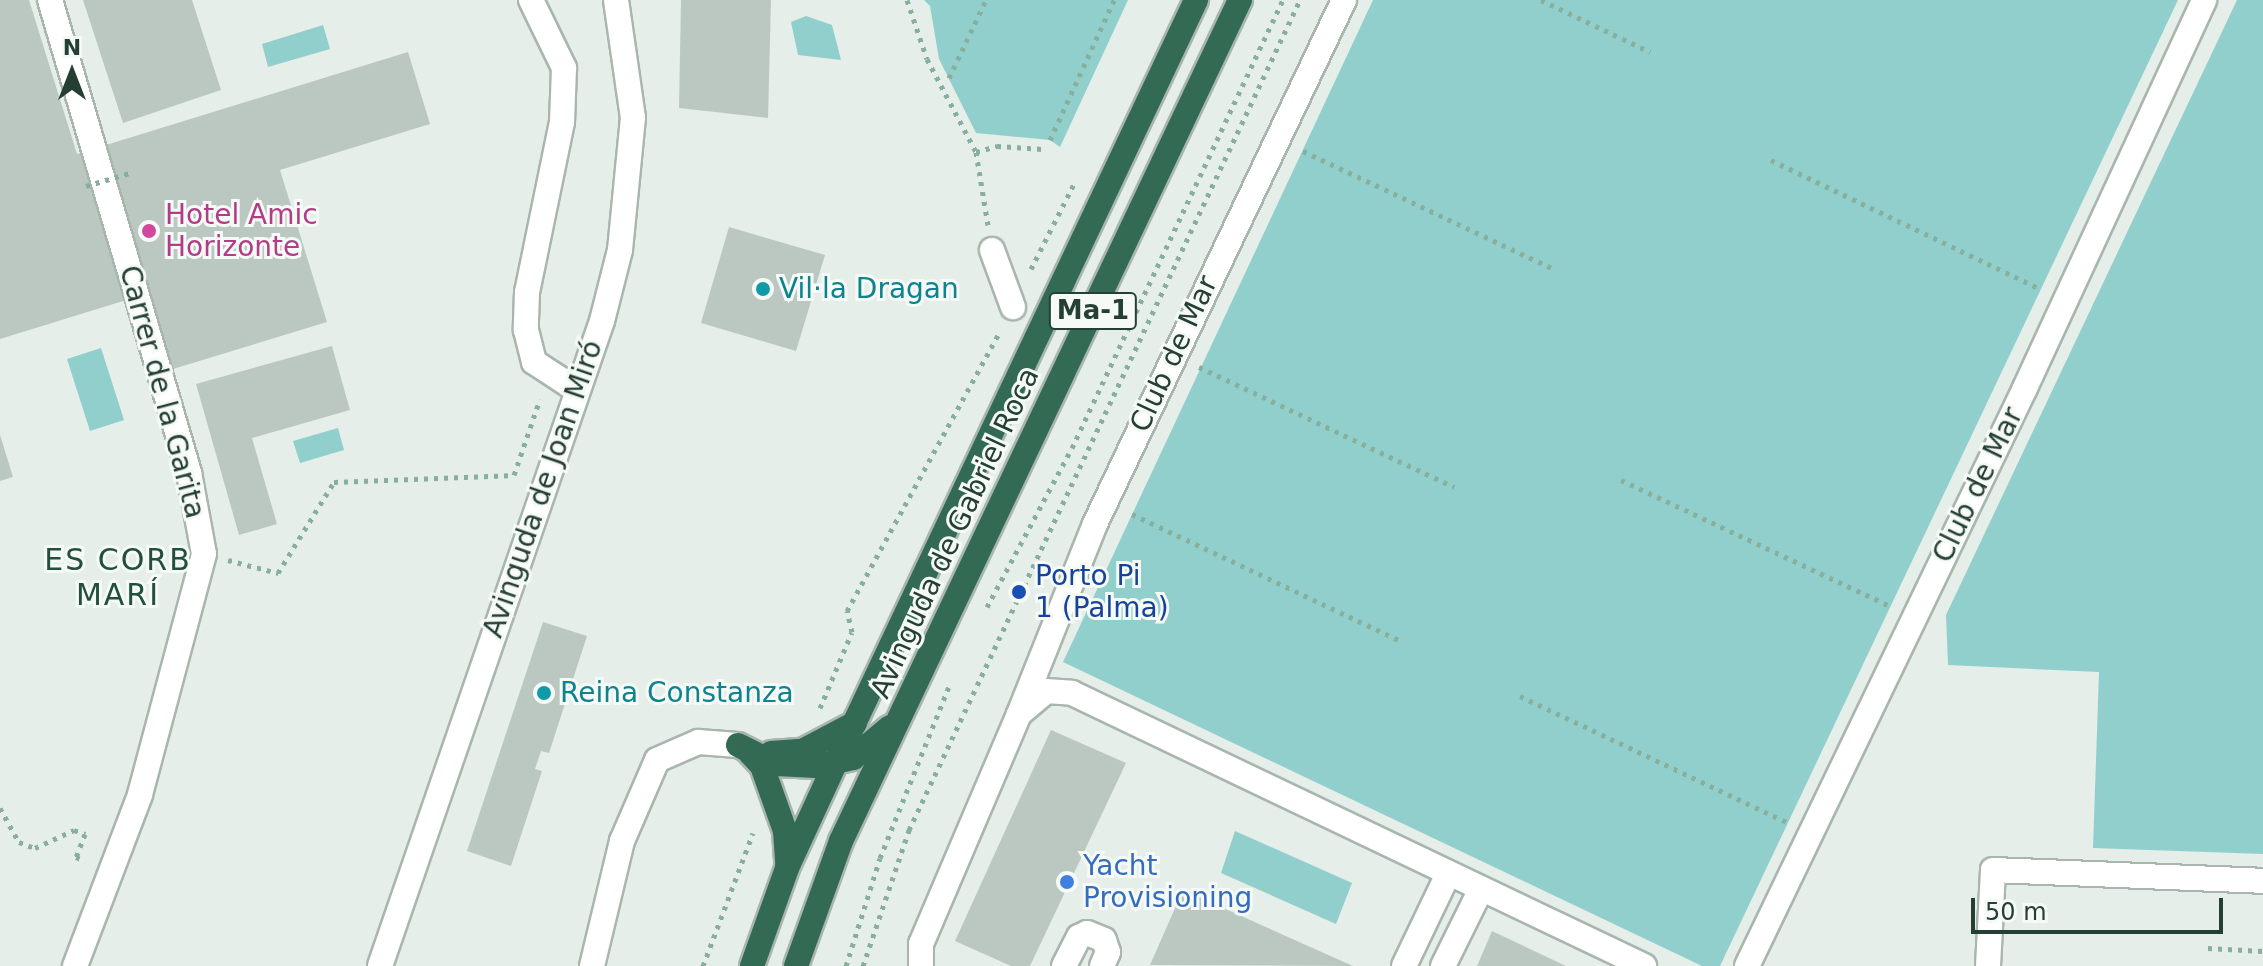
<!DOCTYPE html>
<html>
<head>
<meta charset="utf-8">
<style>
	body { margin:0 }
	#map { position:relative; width:2263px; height:966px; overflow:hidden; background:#e5eee8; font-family:"DejaVu Sans",sans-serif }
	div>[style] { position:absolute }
	.water>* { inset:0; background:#91cfcd }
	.building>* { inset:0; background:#bbc8c1 }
	.path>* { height:5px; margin-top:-2.5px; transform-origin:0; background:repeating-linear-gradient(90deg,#88af9c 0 4px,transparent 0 10px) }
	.roads { filter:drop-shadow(2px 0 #a8b6ae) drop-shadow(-2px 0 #a8b6ae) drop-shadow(0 2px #a8b6ae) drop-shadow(0 -2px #a8b6ae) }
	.minor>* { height:24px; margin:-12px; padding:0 12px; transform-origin:12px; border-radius:12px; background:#fff }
	.highway>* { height:24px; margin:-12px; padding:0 12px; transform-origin:12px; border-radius:12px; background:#326a54 }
	.path-bridge>* { height:5px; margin-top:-2.5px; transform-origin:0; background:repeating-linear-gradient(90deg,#88af9c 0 4px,transparent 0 10px) }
	.dots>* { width:22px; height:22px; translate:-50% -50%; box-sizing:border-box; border:4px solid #f6faf7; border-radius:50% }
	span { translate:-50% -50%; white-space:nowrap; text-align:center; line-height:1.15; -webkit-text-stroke:6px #f6faf7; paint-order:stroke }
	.shield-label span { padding:2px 6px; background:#f6faf7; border:2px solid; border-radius:6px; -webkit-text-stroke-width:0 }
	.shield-label { font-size:26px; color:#253f33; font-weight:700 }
	.hotel-label { font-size:28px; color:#b23c85 }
	.left { translate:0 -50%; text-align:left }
	.culture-label { font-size:28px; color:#0d838f }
	.street-label { font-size:28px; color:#253f33 }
	.transit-label { font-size:28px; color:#164399 }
	.shop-label { font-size:28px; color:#366cbe }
	.neighbourhood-label { font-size:30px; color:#22503c; letter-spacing:2px }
	.north { position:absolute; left:32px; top:32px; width:80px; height:80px; -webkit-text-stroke:6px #f6faf7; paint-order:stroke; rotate:0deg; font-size:22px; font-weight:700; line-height:32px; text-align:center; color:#253f33 }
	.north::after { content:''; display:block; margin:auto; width:28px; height:36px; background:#253f33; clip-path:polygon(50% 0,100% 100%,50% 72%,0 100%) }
	.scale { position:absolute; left:1971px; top:898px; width:252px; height:36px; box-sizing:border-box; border:4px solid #253f33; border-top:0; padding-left:10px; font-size:24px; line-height:28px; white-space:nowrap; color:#253f33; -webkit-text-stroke:6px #f6faf7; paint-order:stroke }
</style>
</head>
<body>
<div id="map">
	<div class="water">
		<div style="clip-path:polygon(924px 0,1128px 0,1060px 147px,1050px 140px,976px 133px,939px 59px,930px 6px)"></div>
		<div style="clip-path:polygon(1373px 0,2178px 0,1720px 966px,1702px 966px,1063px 662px)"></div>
		<div style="clip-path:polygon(2237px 0,2263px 0,2263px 854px,2093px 848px,2099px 672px,1948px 665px,1946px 615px)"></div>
		<div style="clip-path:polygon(806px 16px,832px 25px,841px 60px,798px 55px,791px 22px)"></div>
		<div style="clip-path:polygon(323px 25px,330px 49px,268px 67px,262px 44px)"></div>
		<div style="clip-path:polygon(101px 348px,124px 420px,90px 431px,67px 359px)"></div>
		<div style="clip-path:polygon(338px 428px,344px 450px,300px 463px,293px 441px)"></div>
		<div style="clip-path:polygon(1235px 831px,1352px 883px,1336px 924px,1221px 873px)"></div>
	</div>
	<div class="building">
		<div style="clip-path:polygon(0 0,29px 0,77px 154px,408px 52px,430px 124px,280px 170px,327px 322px,173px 369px,149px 293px,0 339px)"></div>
		<div style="clip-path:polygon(83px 0,192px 0,221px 90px,123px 123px)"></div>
		<div style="clip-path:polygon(681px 0,771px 0,768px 118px,679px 108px)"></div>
		<div style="clip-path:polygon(729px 227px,825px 255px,796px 351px,701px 323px)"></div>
		<div style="clip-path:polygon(332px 346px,350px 410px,252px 438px,277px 524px,239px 535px,196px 384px)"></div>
		<div style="clip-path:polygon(0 435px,13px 477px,0 481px)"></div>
		<div style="clip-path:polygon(543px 622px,587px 636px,549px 753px,541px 751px,535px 769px,542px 771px,511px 866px,467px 851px)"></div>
		<div style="clip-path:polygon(1051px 730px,1126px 763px,1030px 966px,1011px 966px,955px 941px)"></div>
		<div style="clip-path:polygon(1183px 890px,1353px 966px,1150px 965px)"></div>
		<div style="clip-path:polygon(1492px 931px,1566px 966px,1477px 966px)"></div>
	</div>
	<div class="path">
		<div style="left:907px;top:0;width:62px;rotate:71.3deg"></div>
		<div style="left:927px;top:59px;width:105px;rotate:62.2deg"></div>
		<div style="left:976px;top:152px;width:74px;rotate:80.7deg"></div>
		<div style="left:1541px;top:0;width:121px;rotate:25.5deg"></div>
		<div style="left:949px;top:78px;width:86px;rotate:-64.6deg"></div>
		<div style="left:1050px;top:140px;width:154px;rotate:-65.4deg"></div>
		<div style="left:1303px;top:151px;width:275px;rotate:25.2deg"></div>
		<div style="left:976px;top:152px;width:22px;rotate:-16deg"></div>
		<div style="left:997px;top:146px;width:46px;rotate:3.7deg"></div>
		<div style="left:1771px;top:160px;width:296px;rotate:25.6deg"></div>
		<div style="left:1031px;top:269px;width:97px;rotate:-63.2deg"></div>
		<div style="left:1199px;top:367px;width:282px;rotate:25.2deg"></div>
		<div style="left:1621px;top:480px;width:295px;rotate:25.1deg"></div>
		<div style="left:1132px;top:514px;width:295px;rotate:25.3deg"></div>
		<div style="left:228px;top:560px;width:52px;rotate:14.6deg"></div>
		<div style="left:278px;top:573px;width:107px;rotate:-58.4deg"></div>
		<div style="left:334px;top:482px;width:180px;rotate:-2.2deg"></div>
		<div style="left:514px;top:475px;width:80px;rotate:-71.1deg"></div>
		<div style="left:987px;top:607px;width:180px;rotate:-61.9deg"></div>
		<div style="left:1072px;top:448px;width:495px;rotate:-64.8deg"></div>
		<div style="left:1520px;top:696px;width:295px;rotate:25.3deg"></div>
		<div style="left:820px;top:708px;width:82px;rotate:-67.2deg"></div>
		<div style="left:852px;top:632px;width:22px;rotate:-103deg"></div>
		<div style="left:847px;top:611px;width:318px;rotate:-61.3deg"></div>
		<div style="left:0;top:808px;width:39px;rotate:61deg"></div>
		<div style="left:19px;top:842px;width:17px;rotate:21deg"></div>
		<div style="left:35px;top:848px;width:43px;rotate:-24.8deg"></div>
		<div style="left:74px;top:830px;width:12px;rotate:20deg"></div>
		<div style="left:85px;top:834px;width:25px;rotate:111deg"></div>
		<div style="left:76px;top:857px;width:10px;rotate:24deg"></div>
		<div style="left:2208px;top:948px;width:55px;rotate:3.1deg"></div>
		<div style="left:703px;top:966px;width:142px;rotate:-69.4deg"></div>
		<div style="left:846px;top:966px;width:113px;rotate:-72.5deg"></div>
		<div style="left:880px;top:858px;width:188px;rotate:-68.1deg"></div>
		<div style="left:863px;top:966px;width:144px;rotate:-71.3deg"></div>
		<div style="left:909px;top:830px;width:917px;rotate:-64.78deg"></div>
	</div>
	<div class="roads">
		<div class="minor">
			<div style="left:50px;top:0;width:493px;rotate:73.6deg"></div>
			<div style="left:189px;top:473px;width:82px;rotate:79.5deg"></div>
			<div style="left:204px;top:554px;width:249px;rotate:104.9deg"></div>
			<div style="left:140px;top:795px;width:183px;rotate:110.8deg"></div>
			<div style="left:531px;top:0;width:76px;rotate:64.1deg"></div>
			<div style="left:564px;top:68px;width:54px;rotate:92.1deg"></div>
			<div style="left:562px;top:122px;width:174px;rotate:101.6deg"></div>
			<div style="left:527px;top:292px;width:38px;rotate:92deg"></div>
			<div style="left:526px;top:330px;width:33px;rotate:76deg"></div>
			<div style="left:534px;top:362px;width:51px;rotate:33.1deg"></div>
			<div style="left:1344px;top:0;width:580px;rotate:115.42deg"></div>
			<div style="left:1095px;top:524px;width:205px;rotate:111.8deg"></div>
			<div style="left:1019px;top:714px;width:35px;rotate:-40deg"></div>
			<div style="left:1046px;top:691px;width:26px;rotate:4deg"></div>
			<div style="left:1072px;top:693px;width:634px;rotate:25.51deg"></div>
			<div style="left:992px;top:250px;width:61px;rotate:69.8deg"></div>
			<div style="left:380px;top:966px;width:682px;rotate:-71.01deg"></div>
			<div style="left:602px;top:321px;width:73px;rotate:-75.8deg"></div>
			<div style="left:620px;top:250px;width:133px;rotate:-84.4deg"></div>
			<div style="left:633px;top:118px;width:119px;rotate:-98.2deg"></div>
			<div style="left:592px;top:966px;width:129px;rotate:-76.5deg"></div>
			<div style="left:622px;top:841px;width:88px;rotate:-66.6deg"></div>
			<div style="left:657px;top:760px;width:45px;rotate:-23.7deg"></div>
			<div style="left:698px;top:742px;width:40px;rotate:4.3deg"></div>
			<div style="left:921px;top:966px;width:22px;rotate:-90deg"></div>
			<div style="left:921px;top:944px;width:250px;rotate:-66.9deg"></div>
			<div style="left:1064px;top:966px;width:33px;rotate:-63deg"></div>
			<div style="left:1079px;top:937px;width:9px;rotate:-27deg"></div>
			<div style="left:1087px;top:933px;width:18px;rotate:22deg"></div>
			<div style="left:1104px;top:940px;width:13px;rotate:72deg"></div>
			<div style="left:1108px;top:952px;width:15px;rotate:113deg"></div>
			<div style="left:1404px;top:966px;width:102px;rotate:-64.4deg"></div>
			<div style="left:1443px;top:966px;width:86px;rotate:-63.7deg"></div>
			<div style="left:1747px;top:966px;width:641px;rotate:-64.31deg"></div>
			<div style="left:2025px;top:388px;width:427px;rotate:-65.2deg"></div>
			<div style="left:1988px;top:966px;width:96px;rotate:-87deg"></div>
			<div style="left:1993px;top:870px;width:270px;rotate:2.3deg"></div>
		</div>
		<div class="highway">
			<div style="left:738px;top:745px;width:42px;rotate:26.6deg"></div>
			<div style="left:776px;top:764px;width:40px;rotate:2.9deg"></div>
			<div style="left:816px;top:766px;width:38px;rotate:-12deg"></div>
			<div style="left:853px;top:758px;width:48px;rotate:-40deg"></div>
			<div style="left:750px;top:753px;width:18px;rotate:47deg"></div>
			<div style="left:762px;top:766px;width:69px;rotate:70.5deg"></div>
			<div style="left:785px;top:831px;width:32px;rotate:86deg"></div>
			<div style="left:771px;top:753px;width:31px;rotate:-4deg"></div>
			<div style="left:802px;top:751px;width:60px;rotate:-27.8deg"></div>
			<div style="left:752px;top:966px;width:104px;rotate:-70.3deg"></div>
			<div style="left:787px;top:868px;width:117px;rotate:-65.2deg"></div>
			<div style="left:836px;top:762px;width:843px;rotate:-64.71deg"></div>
			<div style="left:796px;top:966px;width:133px;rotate:-70.2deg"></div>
			<div style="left:841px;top:841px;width:931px;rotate:-64.62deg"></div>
		</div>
	</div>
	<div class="path-bridge">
		<div style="left:86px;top:186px;width:49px;rotate:-16.6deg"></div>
	</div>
	<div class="dots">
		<div style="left:149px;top:231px;background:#d1479c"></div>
		<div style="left:763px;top:289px;background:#0f9aa8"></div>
		<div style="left:1019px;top:592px;background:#1a4fb4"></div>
		<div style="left:544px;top:693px;background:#0f9aa8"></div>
		<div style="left:1067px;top:882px;background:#3f7fe0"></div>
	</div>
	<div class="shield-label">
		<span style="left:1093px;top:311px">Ma-1</span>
	</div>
	<div class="hotel-label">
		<span class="left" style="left:165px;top:231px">Hotel Amic<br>Horizonte</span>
	</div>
	<div class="culture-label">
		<span class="left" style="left:779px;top:289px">Vil·la Dragan</span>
		<span class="left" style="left:560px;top:693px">Reina Constanza</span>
	</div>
	<div class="street-label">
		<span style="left:1174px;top:354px;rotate:-65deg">Club de Mar</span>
		<span style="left:162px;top:392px;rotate:75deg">Carrer de la Garita</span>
		<span style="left:1978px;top:485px;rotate:-64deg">Club de Mar</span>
		<span style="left:543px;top:489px;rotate:-71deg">Avinguda de Joan Miró</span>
		<span style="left:955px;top:533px;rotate:-65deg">Avinguda de Gabriel Roca</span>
	</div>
	<div class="transit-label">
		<span class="left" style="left:1035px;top:592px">Porto Pi<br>1 (Palma)</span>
	</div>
	<div class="shop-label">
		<span class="left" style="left:1083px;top:882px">Yacht<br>Provisioning</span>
	</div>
	<div class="neighbourhood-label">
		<span style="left:118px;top:577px">ES CORB<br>MARÍ</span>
	</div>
	<div class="north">N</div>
	<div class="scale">50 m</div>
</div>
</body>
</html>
